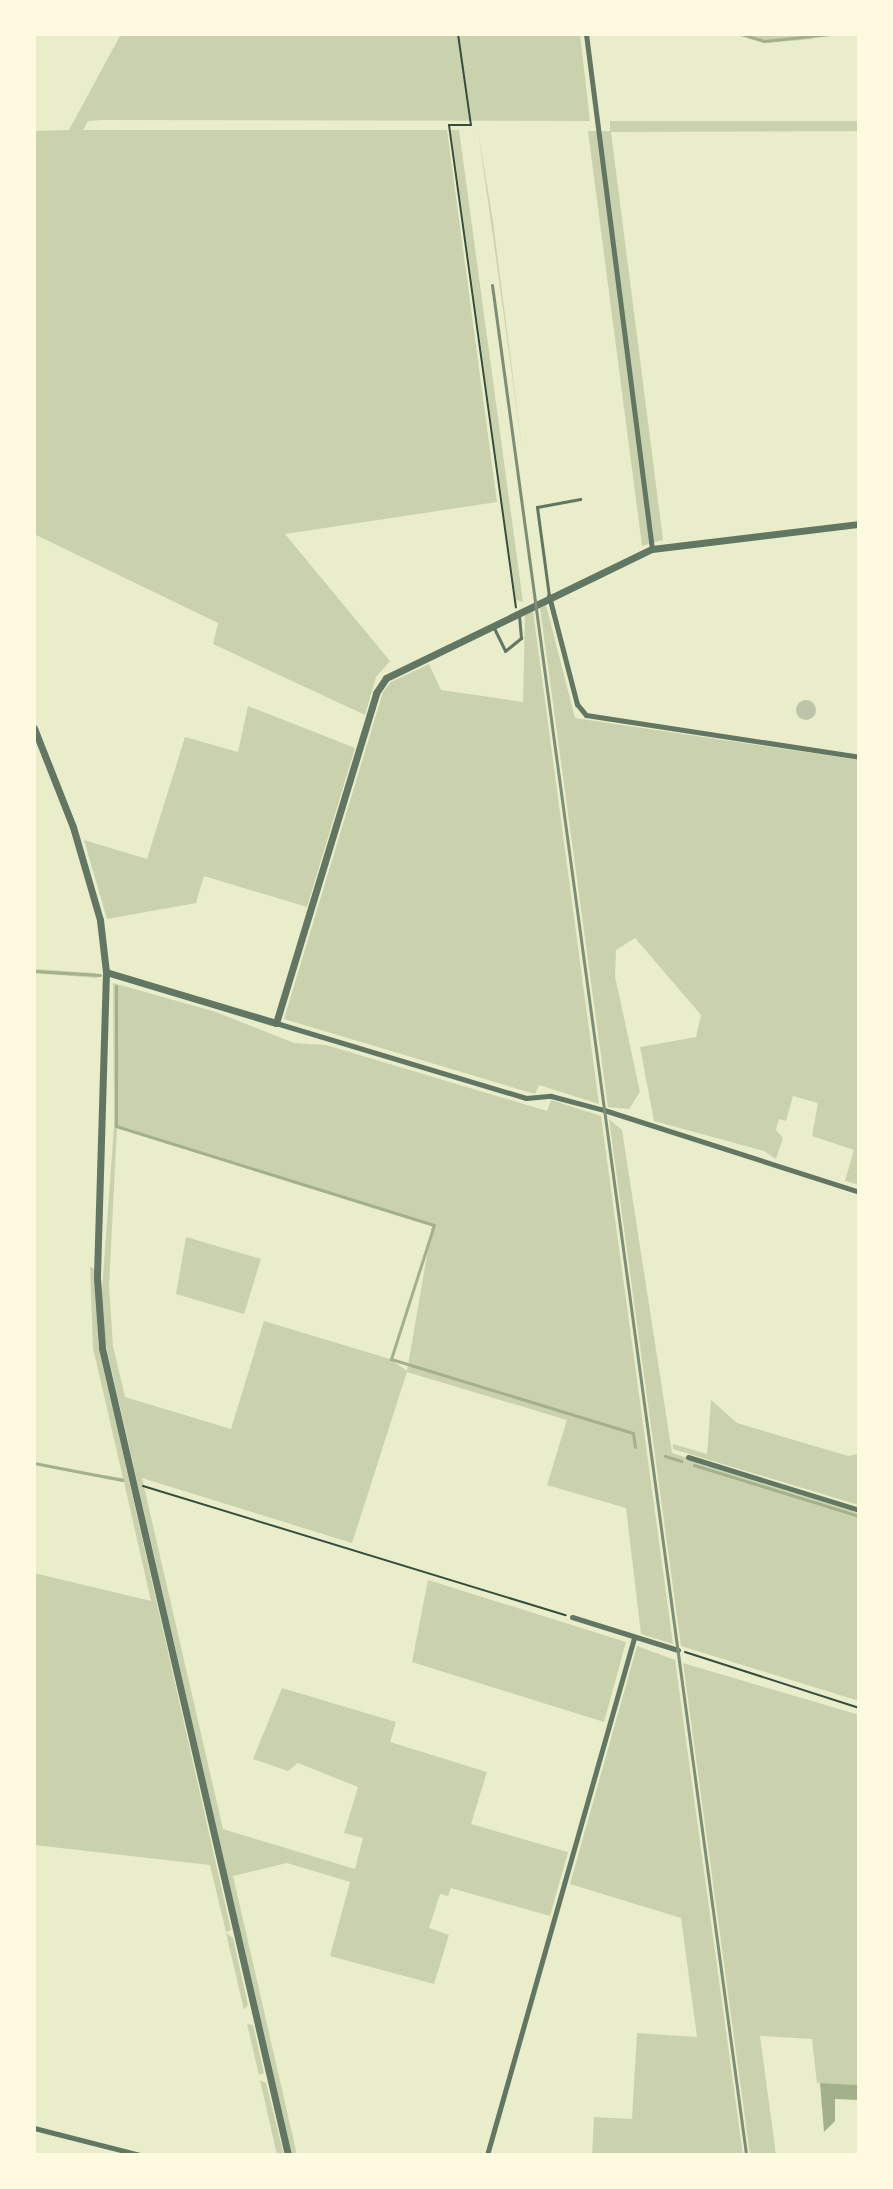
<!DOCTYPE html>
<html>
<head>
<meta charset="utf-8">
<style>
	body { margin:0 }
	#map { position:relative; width:893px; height:2189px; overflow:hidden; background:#e9edc9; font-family:Arial,sans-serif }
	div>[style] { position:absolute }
	.green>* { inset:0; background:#cad2ad }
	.water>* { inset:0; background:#a3b18a }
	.stream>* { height:3px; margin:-1.5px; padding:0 1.5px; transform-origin:1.5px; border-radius:1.5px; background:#a3b18a }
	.building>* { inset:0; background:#bcc5a7 }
	.round { border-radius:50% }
	.path>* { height:2px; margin:-1px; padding:0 1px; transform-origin:1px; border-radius:1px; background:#344e41 }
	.service>* { height:3px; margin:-1.5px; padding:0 1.5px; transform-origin:1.5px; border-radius:1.5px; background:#617663 }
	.minor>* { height:5px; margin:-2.5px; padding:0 2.5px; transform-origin:2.5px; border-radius:2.5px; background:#617663 }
	.tertiary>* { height:7px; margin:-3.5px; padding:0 3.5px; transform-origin:3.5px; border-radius:3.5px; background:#617663 }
	.rail>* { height:3px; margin:-1.5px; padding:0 1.5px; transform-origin:1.5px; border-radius:1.5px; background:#7c8e77 }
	span { translate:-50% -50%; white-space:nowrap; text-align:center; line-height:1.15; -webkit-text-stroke:8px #fefae0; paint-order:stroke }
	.frame { position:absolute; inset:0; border:36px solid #fefae0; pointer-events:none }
</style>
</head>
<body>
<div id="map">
	<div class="green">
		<div style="clip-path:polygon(121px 34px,580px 34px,590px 121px,102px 120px,88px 121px,83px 130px,447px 130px,497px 502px,285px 534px,390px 661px,376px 677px,365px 715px,213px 644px,218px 623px,34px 534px,34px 131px,69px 130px)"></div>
		<div style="clip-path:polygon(736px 34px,810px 34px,813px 39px,765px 43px)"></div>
		<div style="clip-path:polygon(610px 121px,859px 121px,859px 131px,611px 132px,663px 540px,642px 546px,588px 131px,610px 131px)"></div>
		<div style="clip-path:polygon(451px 130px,459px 130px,523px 602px,516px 600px)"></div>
		<div style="clip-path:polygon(478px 130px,493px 222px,523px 455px,491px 222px)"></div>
		<div style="clip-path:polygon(546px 605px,575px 718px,859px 760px,859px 1185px,845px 1181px,854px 1150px,812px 1136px,818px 1103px,793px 1096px,786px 1121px,779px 1119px,776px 1130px,783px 1138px,776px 1159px,764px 1151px,654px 1121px,640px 1047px,696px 1037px,701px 1015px,635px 938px,616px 950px,615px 976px,640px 1092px,629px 1109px,608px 1107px,540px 608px)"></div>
		<div style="clip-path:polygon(533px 611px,599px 1104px,539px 1085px,535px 1094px,284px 1019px,383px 692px,391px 682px,429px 664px,441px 690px,523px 702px,525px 614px)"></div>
		<div style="clip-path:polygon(248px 706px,355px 748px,307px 907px,204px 876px,196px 903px,107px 919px,84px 840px,147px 859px,185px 737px,238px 752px)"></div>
		<div style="clip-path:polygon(34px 969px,96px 973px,97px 978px,34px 973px)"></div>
		<div style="clip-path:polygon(evenodd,113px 983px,216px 1012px,294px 1043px,326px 1045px,547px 1111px,551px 1100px,601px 1116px,673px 1644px,641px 1634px,626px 1508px,547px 1485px,567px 1420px,407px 1372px,352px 1543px,142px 1478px,223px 1829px,355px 1869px,363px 1838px,344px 1833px,358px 1787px,298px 1763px,288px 1771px,253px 1759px,282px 1688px,396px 1722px,390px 1742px,487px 1772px,471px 1824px,568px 1852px,550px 1916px,451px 1888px,448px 1896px,440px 1894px,429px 1928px,449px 1935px,434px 1984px,330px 1956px,350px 1882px,287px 1863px,233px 1876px,297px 2155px,291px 2155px,105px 1341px,101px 1303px,114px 1127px,113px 983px,117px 1128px,432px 1226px,407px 1371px,390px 1359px,264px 1321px,231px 1429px,125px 1397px,113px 1346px,109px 1286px,117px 1128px)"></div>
		<div style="clip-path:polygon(609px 1119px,622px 1130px,672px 1453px,859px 1513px,859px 1701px,681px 1646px)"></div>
		<div style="clip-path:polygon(186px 1237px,261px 1259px,244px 1314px,176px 1294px)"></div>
		<div style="clip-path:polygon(90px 1267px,96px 1269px,98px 1344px,231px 1930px,226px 1932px,210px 1865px,34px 1845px,34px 1573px,151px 1601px,124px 1482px,34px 1465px,123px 1478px,93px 1348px)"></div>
		<div style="clip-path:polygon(711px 1400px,737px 1423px,848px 1456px,859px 1454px,859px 1505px,673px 1449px,673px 1444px,707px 1454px)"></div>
		<div style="clip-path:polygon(428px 1580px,626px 1642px,604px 1722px,412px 1662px)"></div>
		<div style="clip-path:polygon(637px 1646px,675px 1660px,743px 2155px,592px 2155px,594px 2117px,632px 2119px,637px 2033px,697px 2037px,681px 1918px,570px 1884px)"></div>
		<div style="clip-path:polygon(683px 1663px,859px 1715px,859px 2085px,817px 2083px,812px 2039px,760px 2036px,776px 2155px,750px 2155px)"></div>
		<div style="clip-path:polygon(226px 1933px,233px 1938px,248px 2005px,244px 2010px)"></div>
		<div style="clip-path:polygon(247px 2024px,253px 2025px,264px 2073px,259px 2075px)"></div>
		<div style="clip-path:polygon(260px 2080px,266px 2083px,284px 2155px,277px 2155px)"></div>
	</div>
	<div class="water">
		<div style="clip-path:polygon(820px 2083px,859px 2085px,859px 2100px,835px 2099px,835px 2121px,824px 2132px)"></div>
	</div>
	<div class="stream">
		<div style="left:741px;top:34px;width:24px;rotate:17deg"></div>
		<div style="left:764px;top:41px;width:67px;rotate:-6deg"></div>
		<div style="left:34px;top:971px;width:66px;rotate:3.5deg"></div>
		<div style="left:116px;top:986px;width:140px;rotate:90deg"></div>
		<div style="left:116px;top:1126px;width:333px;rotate:17.3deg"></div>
		<div style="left:434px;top:1225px;width:141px;rotate:107.8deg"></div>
		<div style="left:391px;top:1359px;width:253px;rotate:17deg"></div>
		<div style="left:633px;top:1433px;width:14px;rotate:82deg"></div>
		<div style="left:665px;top:1456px;width:17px;rotate:17deg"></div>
		<div style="left:34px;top:1463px;width:90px;rotate:10.9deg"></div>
		<div style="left:694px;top:1465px;width:173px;rotate:17.2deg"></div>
	</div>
	<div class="building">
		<div class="round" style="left:796px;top:700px;width:20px;height:20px"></div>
	</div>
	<div class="path">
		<div style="left:458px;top:34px;width:92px;rotate:81.9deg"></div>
		<div style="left:471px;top:125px;width:22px;rotate:180deg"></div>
		<div style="left:449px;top:125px;width:487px;rotate:82.1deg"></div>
		<div style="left:143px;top:1486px;width:442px;rotate:17deg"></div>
		<div style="left:685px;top:1652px;width:183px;rotate:17.8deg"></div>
	</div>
	<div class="service">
		<div style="left:549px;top:596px;width:90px;rotate:-97.7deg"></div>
		<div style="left:537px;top:507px;width:44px;rotate:-10.5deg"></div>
		<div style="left:494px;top:628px;width:25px;rotate:64deg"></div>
		<div style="left:505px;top:651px;width:21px;rotate:-39deg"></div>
		<div style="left:521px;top:638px;width:21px;rotate:-95deg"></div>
	</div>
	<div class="minor">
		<div style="left:586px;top:34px;width:519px;rotate:82.7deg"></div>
		<div style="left:549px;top:596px;width:112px;rotate:75.5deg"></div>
		<div style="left:577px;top:704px;width:14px;rotate:51deg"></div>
		<div style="left:586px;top:715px;width:276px;rotate:8.7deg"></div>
		<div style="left:276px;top:1023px;width:261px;rotate:16.7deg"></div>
		<div style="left:526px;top:1098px;width:25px;rotate:-5deg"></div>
		<div style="left:551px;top:1096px;width:55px;rotate:14.8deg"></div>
		<div style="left:604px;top:1110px;width:268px;rotate:17.8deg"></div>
		<div style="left:688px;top:1457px;width:179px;rotate:17.2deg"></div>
		<div style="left:572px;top:1617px;width:111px;rotate:17.3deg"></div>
		<div style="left:34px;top:2128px;width:109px;rotate:14.3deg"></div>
		<div style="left:487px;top:2155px;width:537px;rotate:-74.13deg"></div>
	</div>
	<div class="tertiary">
		<div style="left:34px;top:728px;width:106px;rotate:68.5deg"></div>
		<div style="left:73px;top:827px;width:97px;rotate:73.8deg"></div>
		<div style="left:100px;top:920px;width:52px;rotate:83.4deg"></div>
		<div style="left:106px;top:972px;width:306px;rotate:91.7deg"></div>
		<div style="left:97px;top:1278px;width:70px;rotate:85.9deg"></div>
		<div style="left:102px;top:1348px;width:828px;rotate:77.02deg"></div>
		<div style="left:106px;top:972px;width:177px;rotate:16.7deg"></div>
		<div style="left:276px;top:1023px;width:345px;rotate:-73.1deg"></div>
		<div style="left:376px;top:693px;width:18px;rotate:-56deg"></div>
		<div style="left:386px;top:678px;width:296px;rotate:-25.9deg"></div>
		<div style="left:652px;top:549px;width:209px;rotate:-6.9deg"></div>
	</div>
	<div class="rail">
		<div style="left:492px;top:285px;width:1887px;rotate:82.26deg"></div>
	</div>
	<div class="frame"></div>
</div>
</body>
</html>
